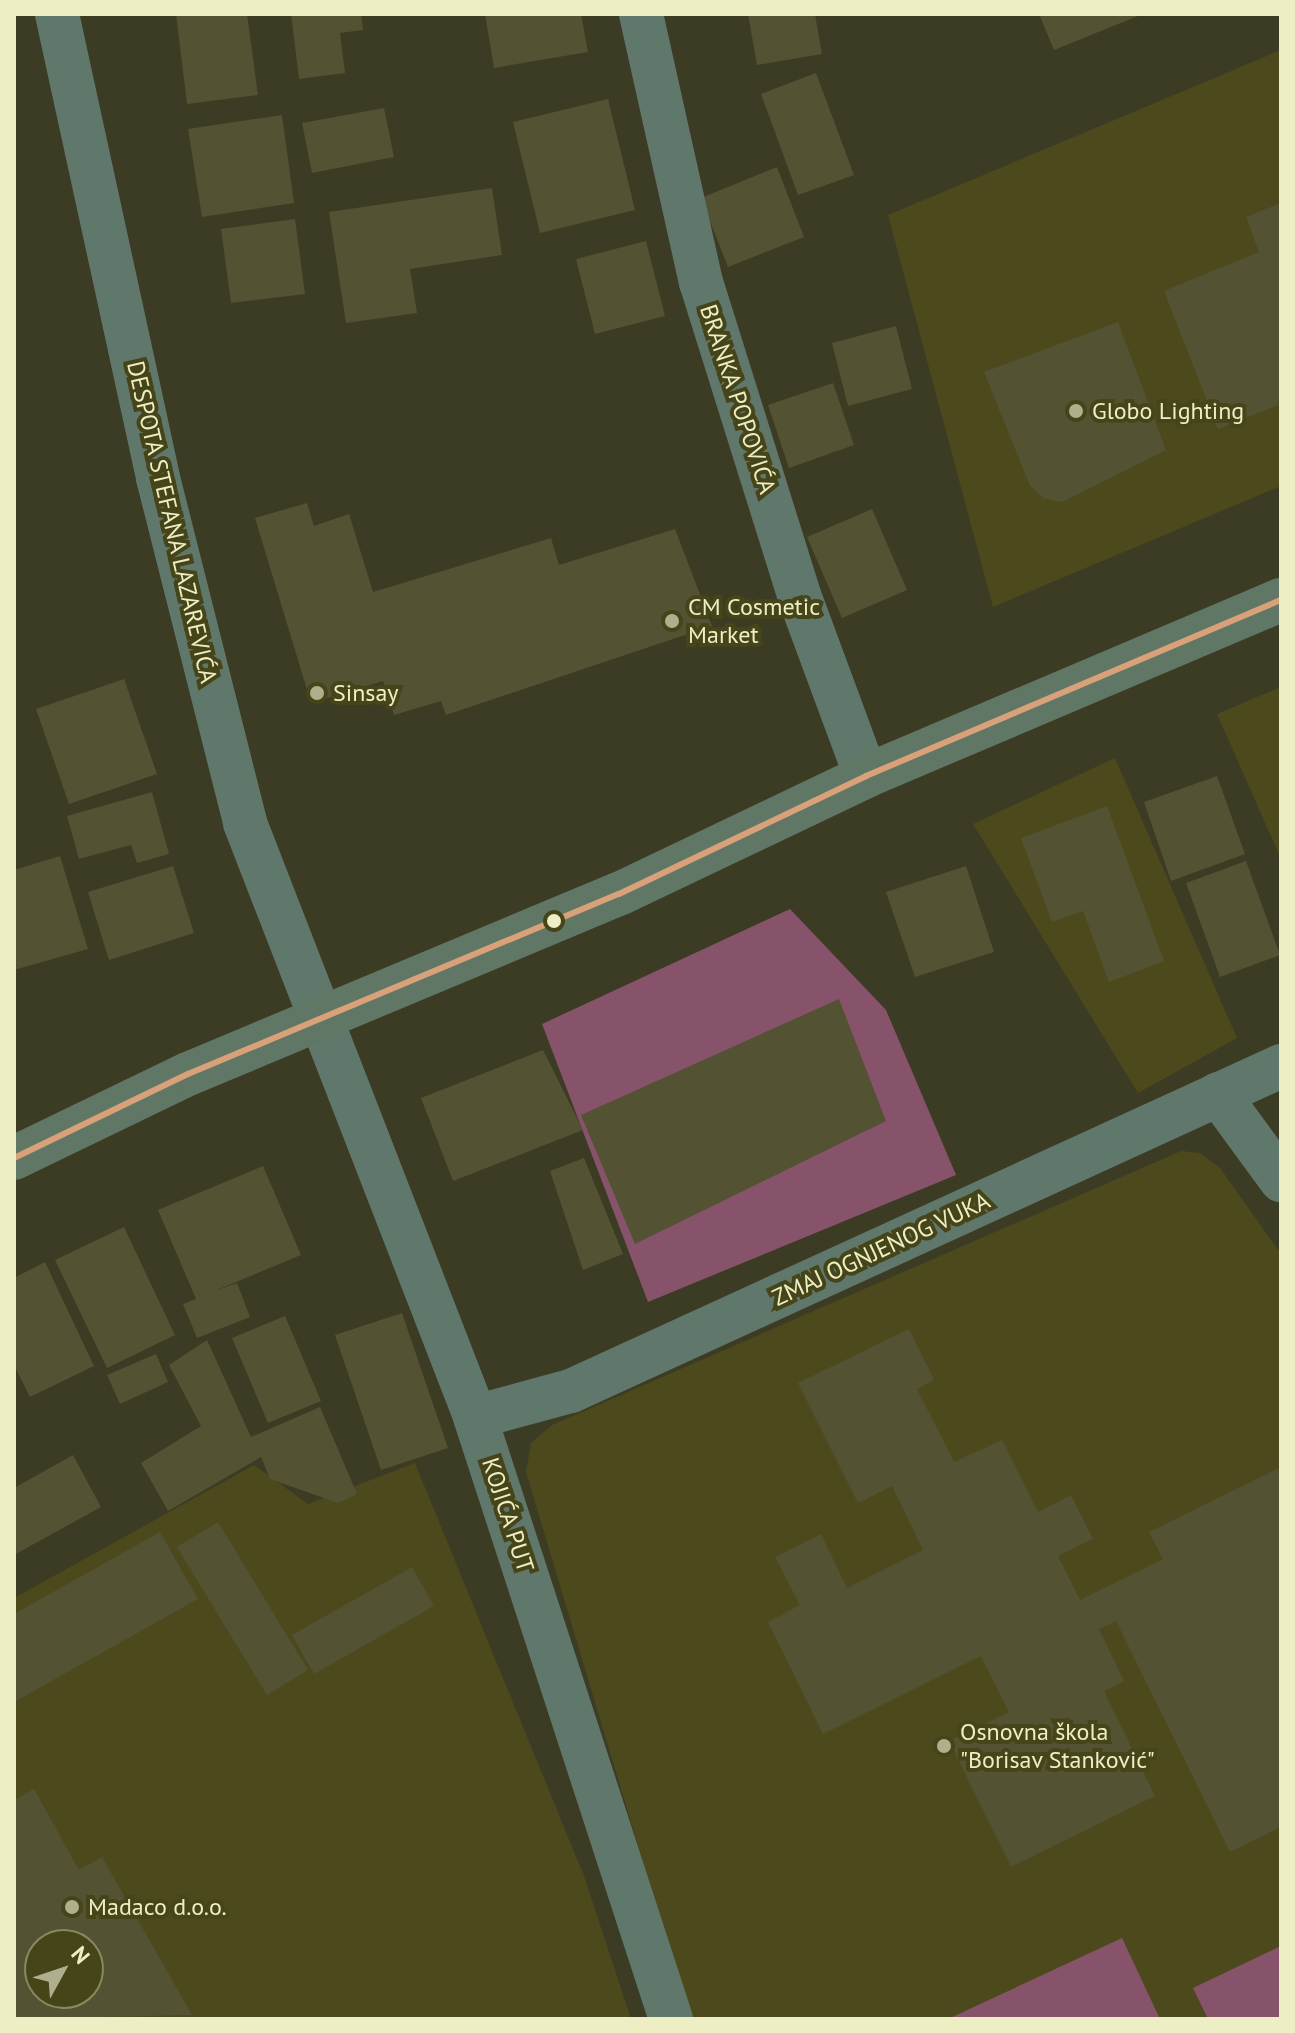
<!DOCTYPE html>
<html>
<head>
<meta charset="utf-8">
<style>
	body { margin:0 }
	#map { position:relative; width:1295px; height:2033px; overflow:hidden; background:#3c3b24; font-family:"PT Sans",sans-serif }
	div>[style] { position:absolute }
	.built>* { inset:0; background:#4c4a1c }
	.green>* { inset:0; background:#87536b }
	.building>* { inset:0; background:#535233 }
	.minor>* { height:44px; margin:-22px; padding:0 22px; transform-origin:22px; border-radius:22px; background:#60786c }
	.tertiary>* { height:44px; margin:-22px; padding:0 22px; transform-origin:22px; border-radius:22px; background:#60786c }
	.primary>* { height:44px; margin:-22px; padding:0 22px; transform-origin:22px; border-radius:22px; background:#607766 }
	.bus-1>* { height:6px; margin:-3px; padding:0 3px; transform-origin:3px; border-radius:3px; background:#d9a179 }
	.dots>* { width:22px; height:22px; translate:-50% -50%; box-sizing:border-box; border:4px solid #464519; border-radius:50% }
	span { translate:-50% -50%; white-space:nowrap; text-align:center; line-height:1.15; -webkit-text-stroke:8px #464519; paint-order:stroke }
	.street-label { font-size:24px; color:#eeeec5 }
	.poi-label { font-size:24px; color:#eeeec5 }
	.left { translate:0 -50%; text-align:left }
	.frame { position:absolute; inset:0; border:16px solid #eeeec5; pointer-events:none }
	.north { position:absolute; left:24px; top:1929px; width:80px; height:80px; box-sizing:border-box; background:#464519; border:2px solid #89895e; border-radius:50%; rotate:50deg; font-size:22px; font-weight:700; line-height:32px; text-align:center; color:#eeeec5 }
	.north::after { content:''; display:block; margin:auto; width:28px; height:36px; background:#b0af8d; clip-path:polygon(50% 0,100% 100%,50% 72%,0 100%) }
</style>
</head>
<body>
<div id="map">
	<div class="built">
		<div style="clip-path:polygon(1281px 50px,1281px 486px,993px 607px,888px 215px)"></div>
		<div style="clip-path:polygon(1281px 687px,1281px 859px,1217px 714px)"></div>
		<div style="clip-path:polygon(1115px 758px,1237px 1038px,1138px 1093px,973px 824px)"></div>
		<div style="clip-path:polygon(1181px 1151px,1200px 1153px,1220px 1168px,1281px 1254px,1281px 2019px,690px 2019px,526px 1472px,531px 1443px,552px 1425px)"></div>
		<div style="clip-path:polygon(evenodd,415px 1463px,584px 1876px,631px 2019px,14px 2019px,14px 1598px,254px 1465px,308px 1504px,415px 1463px,40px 1945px,88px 1945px,88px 1993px,40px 1993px,40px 1945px)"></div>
	</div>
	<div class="green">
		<div style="clip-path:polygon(790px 909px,886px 1010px,956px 1175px,648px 1302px,542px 1024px)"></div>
		<div style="clip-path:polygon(1122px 1938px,1160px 2019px,948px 2019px)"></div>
		<div style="clip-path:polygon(1281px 1946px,1281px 2019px,1208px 2019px,1193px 1988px)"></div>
	</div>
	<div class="building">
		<div style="clip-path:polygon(176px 14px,247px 14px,258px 95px,187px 104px)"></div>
		<div style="clip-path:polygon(291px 14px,361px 14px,363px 30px,340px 33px,345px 73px,299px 79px)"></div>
		<div style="clip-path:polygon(485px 14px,581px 14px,588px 52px,494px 68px)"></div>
		<div style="clip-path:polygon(748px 14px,815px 14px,822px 54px,757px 65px)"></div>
		<div style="clip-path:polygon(1039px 14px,1143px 14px,1054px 50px)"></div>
		<div style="clip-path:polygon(816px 73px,854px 175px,798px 195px,761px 94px)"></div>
		<div style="clip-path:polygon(608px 99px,635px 210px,540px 233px,513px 122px)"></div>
		<div style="clip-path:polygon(384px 108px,394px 157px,312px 173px,302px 123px)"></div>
		<div style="clip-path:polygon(282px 115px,294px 203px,202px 217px,188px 129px)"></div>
		<div style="clip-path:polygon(777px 167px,804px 237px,728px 267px,701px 198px)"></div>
		<div style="clip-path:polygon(492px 188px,502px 255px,410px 269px,417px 313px,346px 323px,329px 212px)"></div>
		<div style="clip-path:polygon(1281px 203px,1281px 404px,1218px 429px,1164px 291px,1259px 252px,1246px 217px)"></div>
		<div style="clip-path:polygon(295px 219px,305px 294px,231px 303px,221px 229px)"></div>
		<div style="clip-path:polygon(646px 241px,665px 316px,595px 334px,576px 259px)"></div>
		<div style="clip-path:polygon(1118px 322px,1166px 450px,1062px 502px,1043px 498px,1030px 486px,984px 372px)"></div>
		<div style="clip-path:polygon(896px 326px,912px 389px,848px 406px,832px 343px)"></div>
		<div style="clip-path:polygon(833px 383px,854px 445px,789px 468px,768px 405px)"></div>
		<div style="clip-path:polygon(307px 503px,314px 526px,349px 514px,373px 592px,551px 538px,559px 565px,675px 529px,712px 626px,446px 715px,441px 701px,394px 715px,383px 681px,311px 703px,255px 518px)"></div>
		<div style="clip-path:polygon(872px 509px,907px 590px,842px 618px,807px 537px)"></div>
		<div style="clip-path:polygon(124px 679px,157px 774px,69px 804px,36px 709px)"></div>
		<div style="clip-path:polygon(1217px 776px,1245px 854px,1171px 881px,1144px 802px)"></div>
		<div style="clip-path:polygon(152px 792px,169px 854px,137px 863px,131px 845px,79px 859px,67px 816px)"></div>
		<div style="clip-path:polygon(1107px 806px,1164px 961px,1109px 982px,1083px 911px,1052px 922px,1021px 838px)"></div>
		<div style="clip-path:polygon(60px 856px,88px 949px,14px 970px,14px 870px)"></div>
		<div style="clip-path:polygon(1246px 861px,1280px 955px,1220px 977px,1186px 883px)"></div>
		<div style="clip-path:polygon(173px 866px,194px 933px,109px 960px,88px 892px)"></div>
		<div style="clip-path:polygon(966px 866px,994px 952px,915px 977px,886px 892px)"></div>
		<div style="clip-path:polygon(839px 999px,886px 1121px,635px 1244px,581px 1115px)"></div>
		<div style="clip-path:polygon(543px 1050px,583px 1130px,453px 1181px,421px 1098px)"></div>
		<div style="clip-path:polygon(584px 1158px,623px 1254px,583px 1270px,550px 1171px)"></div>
		<div style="clip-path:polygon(263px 1166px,301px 1255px,212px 1292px,237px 1283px,250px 1317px,197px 1338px,183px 1304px,196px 1299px,158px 1210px)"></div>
		<div style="clip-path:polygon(124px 1227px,175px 1335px,107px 1368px,55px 1260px)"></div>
		<div style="clip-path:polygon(45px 1262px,94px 1366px,30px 1397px,14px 1365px,14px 1278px)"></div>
		<div style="clip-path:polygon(402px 1313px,448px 1448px,381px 1470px,335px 1335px)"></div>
		<div style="clip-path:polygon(285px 1316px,321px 1401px,268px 1423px,232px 1338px)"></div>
		<div style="clip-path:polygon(909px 1329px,934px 1380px,917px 1389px,954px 1462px,1002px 1440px,1038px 1512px,1071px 1495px,1093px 1539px,1058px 1556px,1080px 1600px,1163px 1559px,1149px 1532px,1281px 1467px,1281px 1827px,1230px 1852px,1116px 1621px,1099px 1629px,1124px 1681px,1104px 1691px,1155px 1796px,1011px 1867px,949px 1741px,1009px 1712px,981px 1656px,823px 1734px,768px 1622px,800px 1605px,775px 1557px,821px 1534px,847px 1588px,923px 1550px,892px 1486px,858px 1503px,798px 1383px)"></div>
		<div style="clip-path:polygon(207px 1340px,251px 1437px,320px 1407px,357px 1494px,338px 1503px,270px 1479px,261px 1457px,168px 1511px,141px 1463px,201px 1426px,169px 1365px)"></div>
		<div style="clip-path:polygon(156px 1354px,168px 1382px,120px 1404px,107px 1375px)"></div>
		<div style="clip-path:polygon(73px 1455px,101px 1507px,14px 1555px,14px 1488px)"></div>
		<div style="clip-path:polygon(218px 1522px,308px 1670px,267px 1695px,177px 1547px)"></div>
		<div style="clip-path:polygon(160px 1532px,198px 1599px,14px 1702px,14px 1614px)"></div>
		<div style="clip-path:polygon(412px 1567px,434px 1606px,314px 1674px,292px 1635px)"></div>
		<div style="clip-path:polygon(evenodd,34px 1789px,79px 1870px,102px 1857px,192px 2015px,14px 2019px,14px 1800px,34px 1789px,40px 1945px,88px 1945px,88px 1993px,40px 1993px,40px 1945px)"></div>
	</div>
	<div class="minor">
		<div style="left:641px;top:14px;width:275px;rotate:77.4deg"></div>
		<div style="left:701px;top:282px;width:328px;rotate:72.6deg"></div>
		<div style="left:799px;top:595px;width:193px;rotate:69.7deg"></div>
		<div style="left:321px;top:1019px;width:427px;rotate:68.8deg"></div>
		<div style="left:475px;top:1417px;width:633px;rotate:71.97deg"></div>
		<div style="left:1218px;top:1094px;width:107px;rotate:53.8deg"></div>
		<div style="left:475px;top:1417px;width:99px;rotate:-15.2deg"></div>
		<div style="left:571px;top:1391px;width:781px;rotate:-24.6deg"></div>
	</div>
	<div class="tertiary">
		<div style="left:57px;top:14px;width:475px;rotate:77.7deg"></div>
		<div style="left:158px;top:478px;width:356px;rotate:75.8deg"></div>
		<div style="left:245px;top:823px;width:210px;rotate:68.8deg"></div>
	</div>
	<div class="primary">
		<div style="left:14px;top:1158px;width:193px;rotate:-25.8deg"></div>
		<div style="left:188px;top:1074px;width:467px;rotate:-22.7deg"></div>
		<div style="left:619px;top:894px;width:274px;rotate:-25.5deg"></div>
		<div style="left:866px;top:776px;width:451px;rotate:-23deg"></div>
	</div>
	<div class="bus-1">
		<div style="left:14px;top:1158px;width:193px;rotate:-25.8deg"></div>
		<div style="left:188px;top:1074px;width:467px;rotate:-22.7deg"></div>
		<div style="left:619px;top:894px;width:274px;rotate:-25.5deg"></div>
		<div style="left:866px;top:776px;width:451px;rotate:-23deg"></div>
	</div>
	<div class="dots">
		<div style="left:1076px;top:411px;background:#b0af8d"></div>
		<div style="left:672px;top:621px;background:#b0af8d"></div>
		<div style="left:317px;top:693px;background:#b0af8d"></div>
		<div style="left:554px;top:921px;background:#eeeec5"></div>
		<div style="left:944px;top:1746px;background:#b0af8d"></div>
		<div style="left:72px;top:1907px;background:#b0af8d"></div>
	</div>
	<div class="street-label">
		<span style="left:738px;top:399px;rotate:72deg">BRANKA POPOVIĆA</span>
		<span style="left:172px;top:522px;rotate:77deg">DESPOTA STEFANA LAZAREVIĆA</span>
		<span style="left:881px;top:1249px;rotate:-25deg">ZMAJ OGNJENOG VUKA</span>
		<span style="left:508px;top:1515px;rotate:72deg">KOJIĆA PUT</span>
	</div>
	<div class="poi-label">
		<span class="left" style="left:1092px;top:411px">Globo Lighting</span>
		<span class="left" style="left:688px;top:621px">CM Cosmetic<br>Market</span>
		<span class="left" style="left:333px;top:693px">Sinsay</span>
		<span class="left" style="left:960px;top:1746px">Osnovna škola<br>"Borisav Stanković"</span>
		<span class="left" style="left:88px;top:1907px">Madaco d.o.o.</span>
	</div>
	<div class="frame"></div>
	<div class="north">N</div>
</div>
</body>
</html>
